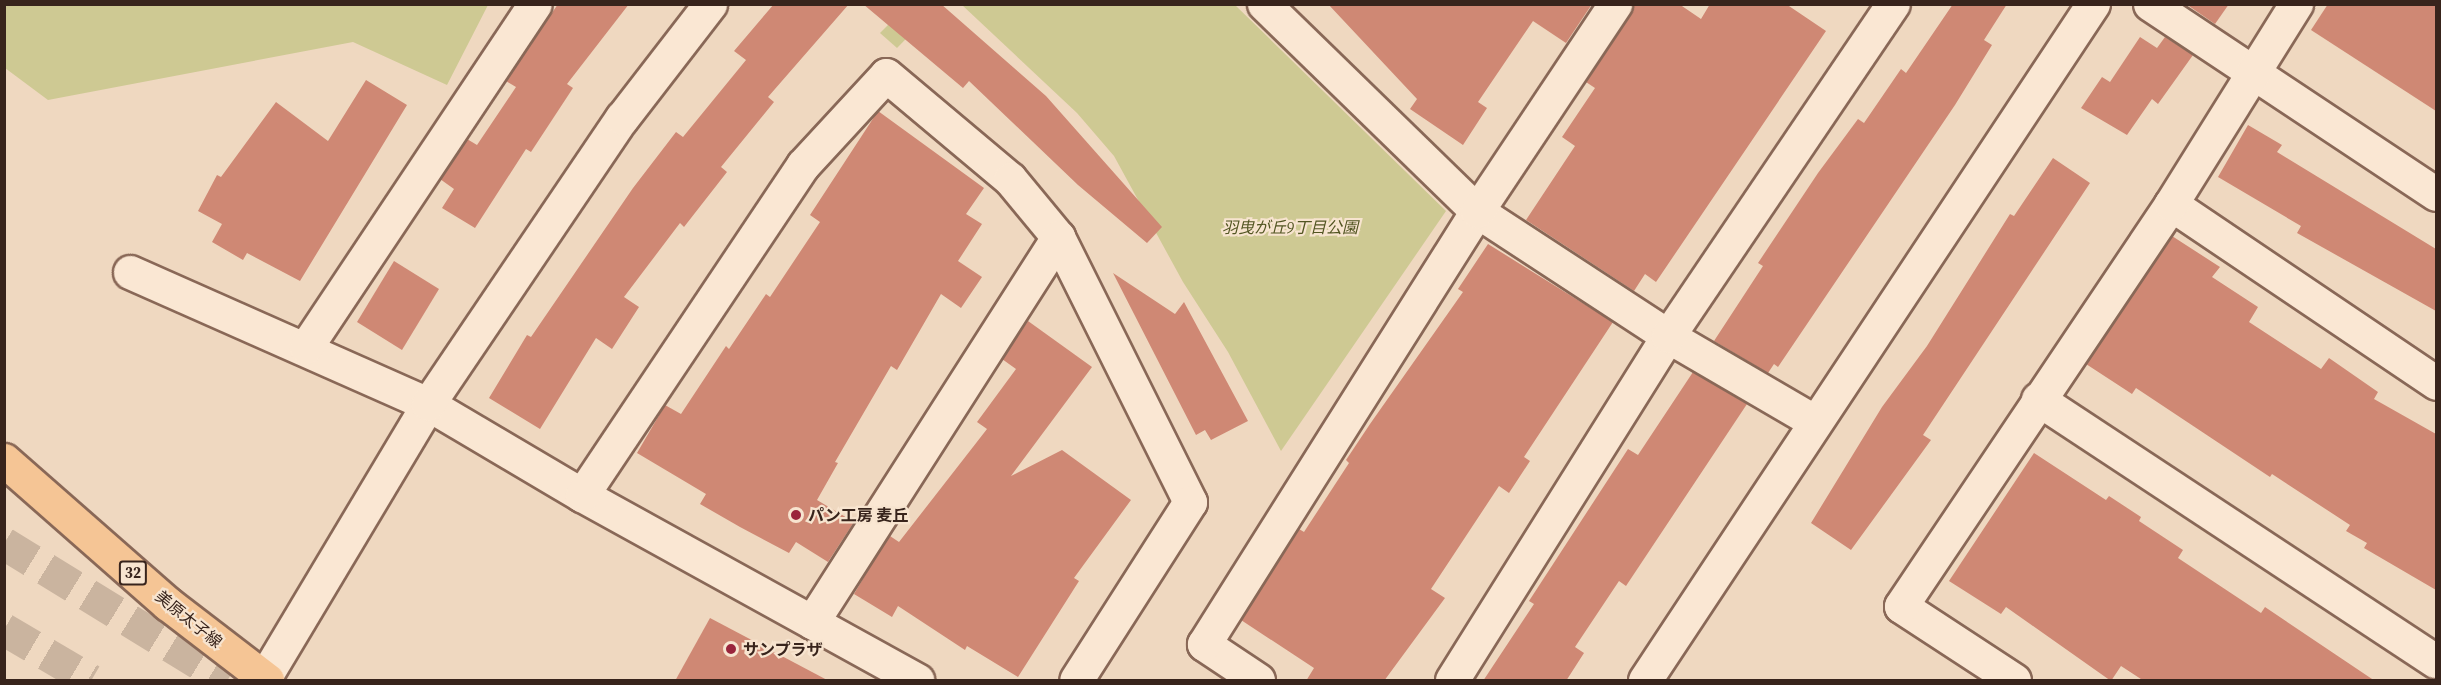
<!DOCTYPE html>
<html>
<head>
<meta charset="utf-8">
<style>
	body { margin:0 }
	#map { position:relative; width:2441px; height:685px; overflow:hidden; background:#efd8c0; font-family:"Source Serif 4","Noto Sans JP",serif }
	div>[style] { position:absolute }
	.green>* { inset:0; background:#cec993 }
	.building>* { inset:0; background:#cf8874 }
	.motorway-tunnel>* { height:33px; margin-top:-16.5px; transform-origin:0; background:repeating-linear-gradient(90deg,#cab49f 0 33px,transparent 0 49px) }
	.roads { filter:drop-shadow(2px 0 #896857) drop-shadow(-2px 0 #896857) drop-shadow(0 2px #896857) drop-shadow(0 -2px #896857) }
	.minor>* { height:33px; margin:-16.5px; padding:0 16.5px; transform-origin:16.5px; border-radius:16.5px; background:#fae7d3 }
	.tertiary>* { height:33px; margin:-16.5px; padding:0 16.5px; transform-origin:16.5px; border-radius:16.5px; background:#fae7d3 }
	.primary>* { height:33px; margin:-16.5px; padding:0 16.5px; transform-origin:16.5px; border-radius:16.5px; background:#f5c595 }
	.dots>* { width:16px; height:16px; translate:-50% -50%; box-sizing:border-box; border:3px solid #f7e4cf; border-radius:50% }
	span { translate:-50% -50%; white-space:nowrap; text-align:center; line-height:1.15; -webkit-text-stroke:4.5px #f7e4cf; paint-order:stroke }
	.shield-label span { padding:2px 4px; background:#f7e4cf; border:2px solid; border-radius:4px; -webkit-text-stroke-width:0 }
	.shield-label { font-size:15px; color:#38241c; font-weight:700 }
	.park-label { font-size:16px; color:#525522; font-style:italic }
	.poi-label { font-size:16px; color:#38241c; font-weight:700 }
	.left { translate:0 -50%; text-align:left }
	.street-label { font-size:16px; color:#38241c }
	.frame { position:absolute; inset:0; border:6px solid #38241c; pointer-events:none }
</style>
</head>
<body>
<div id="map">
	<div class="green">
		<div style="clip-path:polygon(4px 5px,5px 4px,488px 5px,447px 85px,353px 42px,48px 100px,5px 68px)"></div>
		<div style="clip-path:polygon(908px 5px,939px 5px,897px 48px,880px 33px)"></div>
		<div style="clip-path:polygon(962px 5px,1235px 5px,1446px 211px,1281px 451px,1228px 352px,1183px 282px,1114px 156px,1077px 113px)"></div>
	</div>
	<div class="building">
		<div style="clip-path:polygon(558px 4px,629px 4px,567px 84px,573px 88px,531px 152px,526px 149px,475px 228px,442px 208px,454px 189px,440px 179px,467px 139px,477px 145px,516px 87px,506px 81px)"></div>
		<div style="clip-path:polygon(774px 4px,849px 4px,768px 97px,774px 102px,721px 167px,727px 172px,684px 227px,680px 223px,624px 297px,639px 307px,612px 349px,596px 338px,540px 429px,489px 398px,527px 335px,531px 337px,633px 188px,676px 132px,683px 137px,746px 60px,734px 51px)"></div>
		<div style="clip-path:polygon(863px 4px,941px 4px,1046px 96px,1162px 227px,1147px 243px,1078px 185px,969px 81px,963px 88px)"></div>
		<div style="clip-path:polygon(1328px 4px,1592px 4px,1566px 43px,1533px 21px,1478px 102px,1487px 108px,1463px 145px,1410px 109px,1417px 99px)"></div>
		<div style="clip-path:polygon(1634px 4px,1679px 4px,1701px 19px,1710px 4px,1786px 4px,1826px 31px,1656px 282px,1645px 274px,1634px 291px,1526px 220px,1575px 146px,1562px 137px,1595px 88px,1586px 82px)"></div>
		<div style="clip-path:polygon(1953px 4px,2007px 4px,1984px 40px,1992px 45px,1955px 105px,1778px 367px,1774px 364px,1768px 373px,1714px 341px,1763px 266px,1758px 263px,1818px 173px,1858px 119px,1864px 123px,1901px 69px,1906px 73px)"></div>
		<div style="clip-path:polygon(2186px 4px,2229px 4px,2215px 24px)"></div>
		<div style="clip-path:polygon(2328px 4px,2436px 4px,2436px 111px,2311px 30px)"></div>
		<div style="clip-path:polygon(2140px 37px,2157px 48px,2165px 37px,2193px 55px,2158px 104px,2152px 99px,2127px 135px,2081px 108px,2102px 77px,2110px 82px)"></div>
		<div style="clip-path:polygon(366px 80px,407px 105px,300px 281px,247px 253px,243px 260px,212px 242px,222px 224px,198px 211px,217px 175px,221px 177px,276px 102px,328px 141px)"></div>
		<div style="clip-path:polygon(878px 111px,984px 188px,966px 214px,982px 224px,958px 261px,982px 277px,961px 308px,941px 294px,897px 370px,891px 366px,835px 462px,838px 463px,817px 500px,854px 522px,828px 562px,796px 542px,789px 553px,740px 527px,700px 504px,706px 494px,637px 453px,665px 405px,681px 414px,726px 346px,729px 349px,766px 294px,770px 297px,820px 222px,810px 215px)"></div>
		<div style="clip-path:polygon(2248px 125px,2282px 145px,2277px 152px,2436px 249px,2436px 311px,2297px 233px,2301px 226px,2218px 177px)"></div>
		<div style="clip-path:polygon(2053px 158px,2090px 183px,1923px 435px,1931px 440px,1851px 550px,1811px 523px,1882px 407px,1927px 346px,2010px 214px,2014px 216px)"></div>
		<div style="clip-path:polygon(2172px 236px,2220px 267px,2212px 277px,2258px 307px,2249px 322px,2321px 369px,2329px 358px,2378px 392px,2374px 399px,2436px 434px,2436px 590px,2364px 548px,2367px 543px,2346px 531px,2350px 525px,2272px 474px,2270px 477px,2136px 388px,2132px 394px,2086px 364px)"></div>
		<div style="clip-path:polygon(1488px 244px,1613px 322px,1524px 457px,1530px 461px,1509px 493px,1499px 486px,1431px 589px,1445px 598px,1384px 681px,1306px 681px,1314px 668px,1241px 620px,1299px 529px,1304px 532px,1349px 463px,1346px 460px,1370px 424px,1463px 292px,1458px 289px)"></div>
		<div style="clip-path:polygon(394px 261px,439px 289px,402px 350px,357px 322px)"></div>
		<div style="clip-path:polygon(1113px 273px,1175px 314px,1184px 302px,1248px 421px,1211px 440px,1205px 430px,1196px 435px)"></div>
		<div style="clip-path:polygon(1028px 321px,1092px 367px,1011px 476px,1062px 450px,1131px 500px,1074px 578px,1079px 581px,1018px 677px,967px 646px,965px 650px,898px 606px,892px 617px,854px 594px,886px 540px,890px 536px,899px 542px,987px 429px,977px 422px,1016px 369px,1002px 359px)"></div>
		<div style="clip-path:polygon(1693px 372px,1747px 404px,1626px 586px,1619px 581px,1575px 647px,1584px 653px,1566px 681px,1483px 681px,1534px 604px,1529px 601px,1628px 449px,1638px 455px)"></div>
		<div style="clip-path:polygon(2034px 453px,2106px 500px,2109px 496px,2141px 517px,2139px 521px,2183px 550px,2178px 558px,2261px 613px,2265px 607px,2375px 681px,2144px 681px,2121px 666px,2111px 681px,2006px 607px,2001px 614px,1949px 581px)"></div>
		<div style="clip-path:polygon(710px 618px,829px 681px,675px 681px)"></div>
	</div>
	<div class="motorway-tunnel">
		<div style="left:4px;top:543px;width:262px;rotate:31.6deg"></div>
		<div style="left:4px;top:629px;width:101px;rotate:30.4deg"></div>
	</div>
	<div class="roads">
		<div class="minor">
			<div style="left:1264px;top:4px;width:297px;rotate:44.2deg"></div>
			<div style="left:1477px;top:211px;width:228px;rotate:33.2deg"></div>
			<div style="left:1668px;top:336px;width:170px;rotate:30.3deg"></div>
			<div style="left:2150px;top:4px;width:343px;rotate:33.6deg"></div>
			<div style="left:2171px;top:204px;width:320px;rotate:34deg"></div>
			<div style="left:130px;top:272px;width:326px;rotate:23.9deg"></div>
			<div style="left:428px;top:404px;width:179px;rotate:30.6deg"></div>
			<div style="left:582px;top:495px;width:383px;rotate:28.9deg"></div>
			<div style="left:306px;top:347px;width:412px;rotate:-56.3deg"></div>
			<div style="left:2038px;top:399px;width:476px;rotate:33.4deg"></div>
			<div style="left:582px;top:495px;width:397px;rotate:-56.2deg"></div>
			<div style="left:803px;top:165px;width:122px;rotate:-47.3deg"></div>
			<div style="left:886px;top:75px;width:162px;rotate:40deg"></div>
			<div style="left:1010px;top:179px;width:75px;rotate:50.4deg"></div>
			<div style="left:1058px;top:237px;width:296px;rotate:63.5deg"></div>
			<div style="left:1190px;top:502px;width:211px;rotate:122.6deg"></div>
			<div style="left:812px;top:622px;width:457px;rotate:-57.4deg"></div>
			<div style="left:1258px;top:680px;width:65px;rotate:-146.3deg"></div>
			<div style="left:1204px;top:644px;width:512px;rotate:-57.77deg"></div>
			<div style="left:1477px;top:211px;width:249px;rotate:-56.3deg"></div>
			<div style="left:1452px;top:680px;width:406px;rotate:-57.9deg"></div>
			<div style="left:1668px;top:336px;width:401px;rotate:-55.9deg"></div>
			<div style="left:2014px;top:680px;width:135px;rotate:-146.8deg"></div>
			<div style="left:1901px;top:606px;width:484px;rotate:-56.1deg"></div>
			<div style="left:2171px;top:204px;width:236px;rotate:-58deg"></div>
		</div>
		<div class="tertiary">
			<div style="left:263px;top:680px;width:322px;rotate:-59.1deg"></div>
			<div style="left:428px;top:404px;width:346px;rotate:-55.9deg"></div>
			<div style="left:622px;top:118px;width:144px;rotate:-52.3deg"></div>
			<div style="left:1645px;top:680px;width:811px;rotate:-56.47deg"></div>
		</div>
		<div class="primary">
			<div style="left:4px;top:460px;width:218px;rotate:41.3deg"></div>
			<div style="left:168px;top:604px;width:125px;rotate:37.5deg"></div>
		</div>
	</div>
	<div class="dots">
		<div style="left:796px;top:515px;background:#9a253c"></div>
		<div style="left:731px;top:649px;background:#9a253c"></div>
	</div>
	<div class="shield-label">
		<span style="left:133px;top:573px">32</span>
	</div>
	<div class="park-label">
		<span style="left:1290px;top:227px">羽曳が丘9丁目公園</span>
	</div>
	<div class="poi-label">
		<span class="left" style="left:808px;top:515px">パン工房 麦丘</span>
		<span class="left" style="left:743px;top:649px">サンプラザ</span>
	</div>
	<div class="street-label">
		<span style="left:189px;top:619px;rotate:39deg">美原太子線</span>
	</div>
	<div class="frame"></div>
</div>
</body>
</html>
